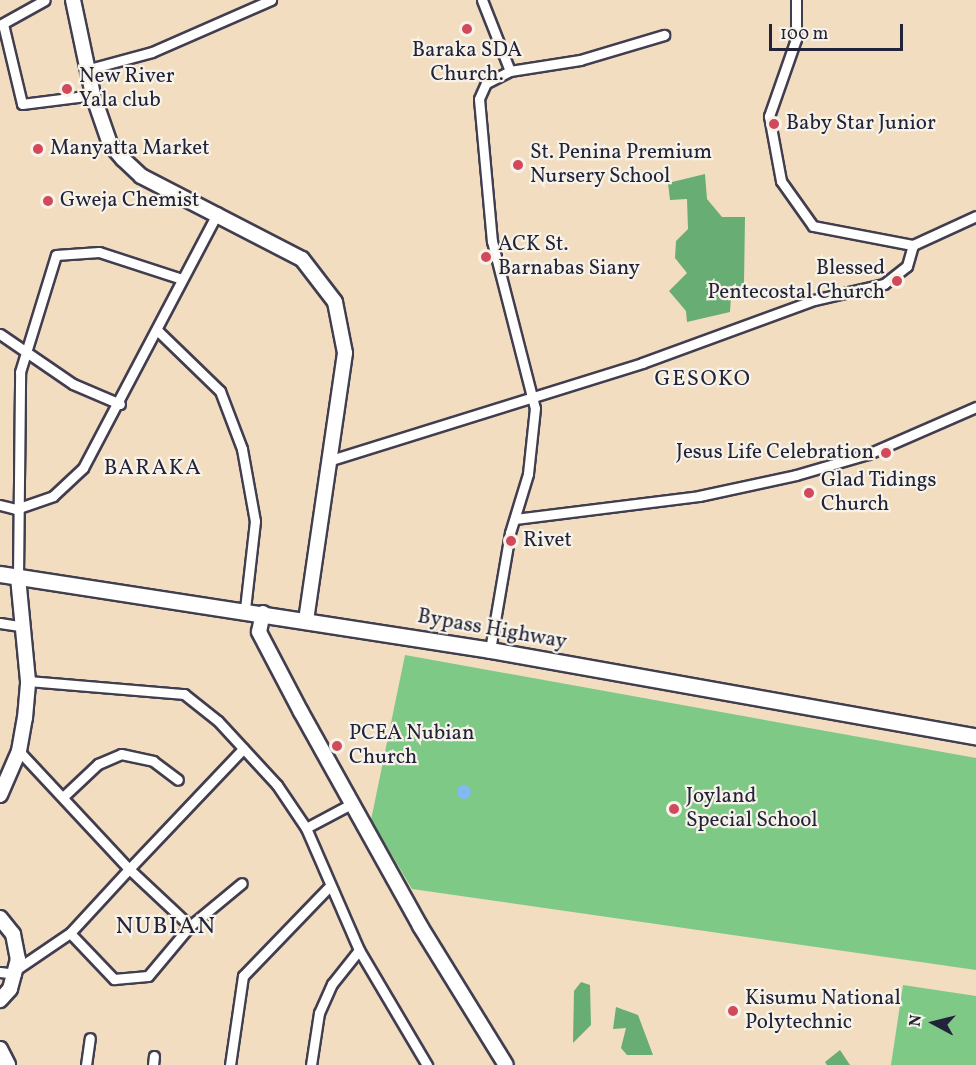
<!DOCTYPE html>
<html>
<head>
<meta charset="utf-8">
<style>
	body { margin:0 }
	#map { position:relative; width:976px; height:1065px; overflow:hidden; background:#f2ddc0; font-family:Vollkorn,serif }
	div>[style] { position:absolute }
	.green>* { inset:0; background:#7fc987 }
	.forest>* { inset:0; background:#67ad74 }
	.water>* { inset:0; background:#83b8f2 }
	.round { border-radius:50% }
	.roads { filter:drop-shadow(2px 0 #413e4f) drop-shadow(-2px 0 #413e4f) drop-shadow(0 2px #413e4f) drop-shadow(0 -2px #413e4f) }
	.street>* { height:9px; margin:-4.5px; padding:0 4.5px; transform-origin:4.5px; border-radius:4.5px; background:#fff }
	.secondary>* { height:14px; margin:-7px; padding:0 7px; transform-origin:7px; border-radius:7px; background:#fff }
	.primary>* { height:15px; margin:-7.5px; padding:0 7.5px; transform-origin:7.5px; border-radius:7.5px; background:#fff }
	.dots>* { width:16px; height:16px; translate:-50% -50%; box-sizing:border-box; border:3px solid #f7f3e8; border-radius:50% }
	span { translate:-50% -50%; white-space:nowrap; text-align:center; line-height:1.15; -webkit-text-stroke:4.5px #f7f3e8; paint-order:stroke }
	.poi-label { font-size:21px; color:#22223b }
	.left { translate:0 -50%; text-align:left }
	.right { translate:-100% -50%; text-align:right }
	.street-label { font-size:21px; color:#22223b }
	.neighbourhood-label { font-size:22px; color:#22223b; letter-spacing:1.5px }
	.quarter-label { font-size:24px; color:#22223b; letter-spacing:1.5px }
	.north { position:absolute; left:904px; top:993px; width:60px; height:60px; -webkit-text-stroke:4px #f7f3e8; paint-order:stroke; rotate:277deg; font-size:16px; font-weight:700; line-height:24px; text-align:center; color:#22223b }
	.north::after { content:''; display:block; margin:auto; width:21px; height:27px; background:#22223b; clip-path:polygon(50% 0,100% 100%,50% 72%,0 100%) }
	.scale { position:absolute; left:769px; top:24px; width:134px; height:27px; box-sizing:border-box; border:3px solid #22223b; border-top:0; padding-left:8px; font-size:18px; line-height:21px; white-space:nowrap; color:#22223b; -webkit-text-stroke:4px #f7f3e8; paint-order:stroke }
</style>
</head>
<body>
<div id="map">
	<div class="green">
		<div style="clip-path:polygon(405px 655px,976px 758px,976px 970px,412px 889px,371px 820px)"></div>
		<div style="clip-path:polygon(903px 985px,976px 996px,976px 1065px,891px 1065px)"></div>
	</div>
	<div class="forest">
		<div style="clip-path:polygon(705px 174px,707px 199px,722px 217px,745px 217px,744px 283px,731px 296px,730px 312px,687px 322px,686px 311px,669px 291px,687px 273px,675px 258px,676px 241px,688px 229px,687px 199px,670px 200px,668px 183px)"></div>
		<div style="clip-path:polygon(581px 982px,590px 985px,591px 1025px,573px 1043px,574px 991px)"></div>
		<div style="clip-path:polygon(616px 1007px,638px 1015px,653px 1055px,627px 1055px,621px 1048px,626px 1028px,613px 1029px)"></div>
		<div style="clip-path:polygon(840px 1050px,850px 1065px,827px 1065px,825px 1062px)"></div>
	</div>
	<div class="water">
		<div class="round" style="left:457px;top:785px;width:14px;height:14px"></div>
	</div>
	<div class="roads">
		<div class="street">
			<div style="left:482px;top:0;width:76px;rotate:68.5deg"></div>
			<div style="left:510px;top:71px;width:27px;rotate:153deg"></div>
			<div style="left:486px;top:83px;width:17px;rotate:114deg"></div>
			<div style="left:479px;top:99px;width:143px;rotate:84.8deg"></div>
			<div style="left:492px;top:241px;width:172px;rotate:75.6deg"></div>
			<div style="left:535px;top:408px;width:66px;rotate:96.1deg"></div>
			<div style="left:528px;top:474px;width:62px;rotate:107deg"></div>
			<div style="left:510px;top:533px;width:119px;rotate:99.7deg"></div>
			<div style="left:796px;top:0;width:39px;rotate:90deg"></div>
			<div style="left:796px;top:39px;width:82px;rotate:109.3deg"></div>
			<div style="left:769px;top:116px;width:66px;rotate:79.5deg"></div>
			<div style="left:781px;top:181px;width:55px;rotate:54.6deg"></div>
			<div style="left:813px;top:226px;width:102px;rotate:10.8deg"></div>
			<div style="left:3px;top:24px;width:82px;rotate:76.6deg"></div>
			<div style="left:22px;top:104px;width:72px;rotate:-7.2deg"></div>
			<div style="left:0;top:25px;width:51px;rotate:-29.1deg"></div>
			<div style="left:89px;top:69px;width:65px;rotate:-15.1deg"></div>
			<div style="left:152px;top:52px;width:130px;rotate:-23.6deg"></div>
			<div style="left:510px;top:71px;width:71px;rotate:-8.9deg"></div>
			<div style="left:580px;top:60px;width:88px;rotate:-16.6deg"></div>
			<div style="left:157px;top:330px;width:88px;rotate:44.1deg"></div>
			<div style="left:220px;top:391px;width:62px;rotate:69.2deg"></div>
			<div style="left:242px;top:449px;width:73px;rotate:79.8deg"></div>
			<div style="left:255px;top:521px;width:89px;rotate:96.5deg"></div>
			<div style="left:0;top:334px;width:88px;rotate:34.4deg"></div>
			<div style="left:73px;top:384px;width:51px;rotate:23.1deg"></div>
			<div style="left:331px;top:460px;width:326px;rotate:-17.3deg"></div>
			<div style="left:642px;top:363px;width:183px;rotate:-20.1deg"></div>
			<div style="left:814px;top:300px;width:72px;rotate:-12.9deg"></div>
			<div style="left:884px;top:284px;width:29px;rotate:-38deg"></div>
			<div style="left:907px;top:266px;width:22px;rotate:-74deg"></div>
			<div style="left:913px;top:245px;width:69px;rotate:-24.7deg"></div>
			<div style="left:0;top:505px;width:16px;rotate:14deg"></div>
			<div style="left:16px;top:509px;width:39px;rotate:-19deg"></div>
			<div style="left:53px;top:496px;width:41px;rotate:-43deg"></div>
			<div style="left:83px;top:468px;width:289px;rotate:-62.2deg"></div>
			<div style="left:515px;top:519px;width:185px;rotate:-7.1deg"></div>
			<div style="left:699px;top:496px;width:99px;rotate:-12.2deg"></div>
			<div style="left:796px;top:475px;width:75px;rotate:-16.3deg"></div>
			<div style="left:868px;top:454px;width:118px;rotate:-23.5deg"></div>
			<div style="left:18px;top:577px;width:205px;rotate:-89.4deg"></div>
			<div style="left:20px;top:372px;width:122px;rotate:-72.9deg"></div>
			<div style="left:56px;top:255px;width:43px;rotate:-4deg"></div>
			<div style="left:99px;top:252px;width:84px;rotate:18deg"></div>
			<div style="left:0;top:623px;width:20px;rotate:9deg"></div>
			<div style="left:28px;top:681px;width:157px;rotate:4.8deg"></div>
			<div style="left:184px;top:694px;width:43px;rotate:38.5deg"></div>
			<div style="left:218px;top:721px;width:87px;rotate:47.3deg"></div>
			<div style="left:277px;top:785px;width:52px;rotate:56deg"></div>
			<div style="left:64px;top:796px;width:47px;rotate:-43.3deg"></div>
			<div style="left:98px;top:764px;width:25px;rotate:-23deg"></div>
			<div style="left:121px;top:754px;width:33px;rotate:12deg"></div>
			<div style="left:153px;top:761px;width:31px;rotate:37deg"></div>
			<div style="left:353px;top:803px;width:53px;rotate:152deg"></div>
			<div style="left:306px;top:828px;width:133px;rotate:66.5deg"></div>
			<div style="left:359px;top:950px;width:134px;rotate:59.4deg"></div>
			<div style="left:190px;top:926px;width:83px;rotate:-136.9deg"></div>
			<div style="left:129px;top:869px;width:166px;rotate:-46.5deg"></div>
			<div style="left:70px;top:933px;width:64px;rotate:46.3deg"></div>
			<div style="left:114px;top:979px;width:34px;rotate:-5deg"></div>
			<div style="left:148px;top:976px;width:65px;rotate:-50deg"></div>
			<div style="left:190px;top:926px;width:67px;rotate:-39.6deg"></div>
			<div style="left:17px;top:969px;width:64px;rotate:-34.2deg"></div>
			<div style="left:70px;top:933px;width:87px;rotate:-47.3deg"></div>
			<div style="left:129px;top:869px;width:161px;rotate:-133deg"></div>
			<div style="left:0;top:972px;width:16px;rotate:7deg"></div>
			<div style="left:86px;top:1065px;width:27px;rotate:-82deg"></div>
			<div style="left:153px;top:1065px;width:9px;rotate:-84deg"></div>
			<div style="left:230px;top:1065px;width:90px;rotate:-81.7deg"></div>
			<div style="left:243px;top:976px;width:122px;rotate:-46deg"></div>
			<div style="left:311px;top:1065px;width:53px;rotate:-81.3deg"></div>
			<div style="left:319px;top:1013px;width:32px;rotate:-66deg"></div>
			<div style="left:332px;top:984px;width:43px;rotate:-51.5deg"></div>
		</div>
		<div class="secondary">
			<div style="left:73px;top:0;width:97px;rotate:78.1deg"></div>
			<div style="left:93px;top:95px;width:52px;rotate:70.9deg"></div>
			<div style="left:110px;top:144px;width:20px;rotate:49deg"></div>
			<div style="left:123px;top:159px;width:25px;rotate:43deg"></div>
			<div style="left:141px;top:176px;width:181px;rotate:27.3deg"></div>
			<div style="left:302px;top:259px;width:54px;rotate:52.5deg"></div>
			<div style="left:335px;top:302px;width:52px;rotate:78.9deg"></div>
			<div style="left:345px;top:353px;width:270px;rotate:98.3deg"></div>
			<div style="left:263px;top:613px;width:19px;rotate:102deg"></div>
			<div style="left:259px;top:632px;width:90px;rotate:62.3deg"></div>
			<div style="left:301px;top:712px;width:245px;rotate:60.9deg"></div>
			<div style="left:420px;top:926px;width:163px;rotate:58.3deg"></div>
			<div style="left:0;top:795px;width:48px;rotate:-66.6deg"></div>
			<div style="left:19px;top:751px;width:34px;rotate:-80deg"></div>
			<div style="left:25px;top:718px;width:37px;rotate:-85deg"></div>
			<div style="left:28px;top:681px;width:104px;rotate:-95.5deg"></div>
			<div style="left:0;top:918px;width:21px;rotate:51deg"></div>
			<div style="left:13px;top:934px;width:25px;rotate:79deg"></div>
			<div style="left:18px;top:959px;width:31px;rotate:105deg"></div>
			<div style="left:10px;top:989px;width:15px;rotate:132deg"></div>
			<div style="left:0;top:1049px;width:18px;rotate:63deg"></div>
		</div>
		<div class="primary">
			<div style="left:0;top:574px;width:496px;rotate:8.8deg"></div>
			<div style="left:490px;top:650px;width:494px;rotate:10.1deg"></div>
		</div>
	</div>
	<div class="dots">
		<div style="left:467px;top:29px;background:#d1495b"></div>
		<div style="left:67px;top:89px;background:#d1495b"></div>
		<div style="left:774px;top:124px;background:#d1495b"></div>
		<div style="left:38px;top:149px;background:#d1495b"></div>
		<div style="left:518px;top:165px;background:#d1495b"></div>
		<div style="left:48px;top:201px;background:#d1495b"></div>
		<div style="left:486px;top:257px;background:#d1495b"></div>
		<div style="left:897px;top:281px;background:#d1495b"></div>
		<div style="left:886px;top:453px;background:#d1495b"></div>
		<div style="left:809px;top:493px;background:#d1495b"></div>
		<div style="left:511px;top:541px;background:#d1495b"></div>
		<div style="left:337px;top:746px;background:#d1495b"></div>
		<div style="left:674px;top:809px;background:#d1495b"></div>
		<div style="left:733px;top:1011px;background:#d1495b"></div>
	</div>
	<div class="poi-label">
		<span style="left:467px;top:63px">Baraka SDA<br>Church.</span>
		<span class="left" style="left:79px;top:89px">New River<br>Yala club</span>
		<span class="left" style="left:786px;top:124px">Baby Star Junior</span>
		<span class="left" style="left:50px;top:149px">Manyatta Market</span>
		<span class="left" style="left:530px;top:165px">St. Penina Premium<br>Nursery School</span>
		<span class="left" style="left:60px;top:201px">Gweja Chemist</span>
		<span class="left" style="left:498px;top:257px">ACK St.<br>Barnabas Siany</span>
		<span class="right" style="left:885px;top:281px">Blessed<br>Pentecostal Church</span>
		<span class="right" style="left:874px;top:453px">Jesus Life Celebration</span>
		<span class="left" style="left:821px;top:493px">Glad Tidings<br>Church</span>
		<span class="left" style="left:523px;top:541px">Rivet</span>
		<span class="left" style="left:349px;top:746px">PCEA Nubian<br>Church</span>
		<span class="left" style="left:686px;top:809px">Joyland<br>Special School</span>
		<span class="left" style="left:745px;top:1011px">Kisumu National<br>Polytechnic</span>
	</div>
	<div class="street-label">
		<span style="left:492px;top:630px;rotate:10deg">Bypass Highway</span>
	</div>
	<div class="neighbourhood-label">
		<span style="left:703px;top:380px">GESOKO</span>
		<span style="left:153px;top:469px">BARAKA</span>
	</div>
	<div class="quarter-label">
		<span style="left:166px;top:928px">NUBIAN</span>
	</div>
	<div class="north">N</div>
	<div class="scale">100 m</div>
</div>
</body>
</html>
